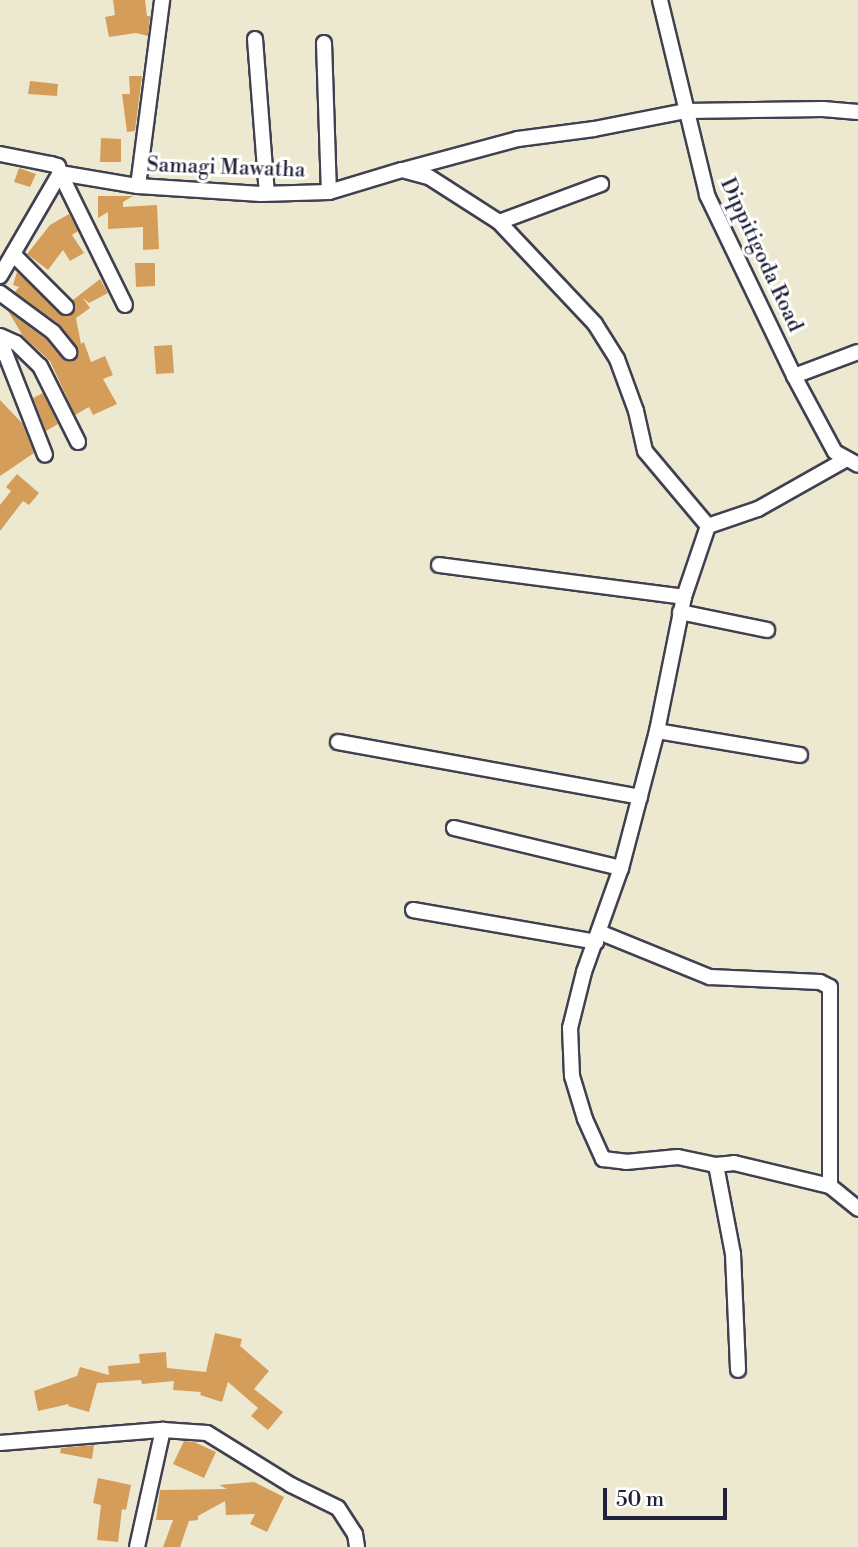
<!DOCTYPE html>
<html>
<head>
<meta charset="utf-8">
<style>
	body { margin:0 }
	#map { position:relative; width:858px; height:1547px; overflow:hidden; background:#ede9d0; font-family:"Libre Bodoni",serif }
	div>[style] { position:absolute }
	.building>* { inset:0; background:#d59d5a }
	.roads { filter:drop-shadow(2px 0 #404051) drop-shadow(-2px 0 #404051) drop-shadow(0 2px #404051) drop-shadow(0 -2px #404051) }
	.street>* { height:14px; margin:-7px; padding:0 7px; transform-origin:7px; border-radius:7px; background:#fff }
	span { translate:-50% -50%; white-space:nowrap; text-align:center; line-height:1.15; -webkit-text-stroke:6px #fff; paint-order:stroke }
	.street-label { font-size:21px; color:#22223b }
	.scale { position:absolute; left:603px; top:1488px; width:124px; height:32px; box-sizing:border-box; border:4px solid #22223b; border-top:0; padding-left:9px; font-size:21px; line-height:24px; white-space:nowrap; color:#22223b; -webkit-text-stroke:5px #fff; paint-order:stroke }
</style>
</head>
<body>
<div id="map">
	<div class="building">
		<div style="clip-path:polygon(113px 0,145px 0,147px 16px,150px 16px,148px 36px,136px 33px,109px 37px,105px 17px,115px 15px)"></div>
		<div style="clip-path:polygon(129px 76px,142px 76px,135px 131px,127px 132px,122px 94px,130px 94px)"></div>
		<div style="clip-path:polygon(30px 81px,58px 84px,57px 96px,28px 94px)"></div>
		<div style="clip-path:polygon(101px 138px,121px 139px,121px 162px,100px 162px)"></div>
		<div style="clip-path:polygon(19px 168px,36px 174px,30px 187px,14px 182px)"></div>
		<div style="clip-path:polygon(98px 196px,133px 196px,123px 202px,123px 207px,157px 205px,159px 249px,143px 250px,143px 227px,108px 229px,108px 212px,98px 218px)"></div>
		<div style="clip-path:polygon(69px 214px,78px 231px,72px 235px,84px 253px,70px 261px,63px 250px,48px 270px,27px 254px,50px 225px)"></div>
		<div style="clip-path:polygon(135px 263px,155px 263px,155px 286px,136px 287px)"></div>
		<div style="clip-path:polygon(17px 272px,64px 316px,75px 310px,73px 300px,100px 279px,108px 293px,89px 303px,83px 298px,90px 308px,76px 318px,81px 344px,84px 342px,91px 362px,105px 356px,113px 375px,103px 379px,117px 404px,93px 415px,89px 407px,75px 415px,50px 361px,23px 336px,8px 311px,46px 339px,65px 361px,75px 359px,78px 350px,59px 324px,15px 292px,19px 287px,13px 285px)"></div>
		<div style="clip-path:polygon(172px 345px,174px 373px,156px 374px,154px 346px)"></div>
		<div style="clip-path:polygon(43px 393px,58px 424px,46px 431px,33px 398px)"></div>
		<div style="clip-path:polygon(0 400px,22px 423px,34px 453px,0 476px)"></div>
		<div style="clip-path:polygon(17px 474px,39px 493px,29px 505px,23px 501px,0 531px,0 505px,11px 491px,6px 487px)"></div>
		<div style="clip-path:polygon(215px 1333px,242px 1339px,240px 1346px,269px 1371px,254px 1389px,283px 1412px,268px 1430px,251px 1416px,258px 1408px,228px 1382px,222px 1402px,200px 1395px,201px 1392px,173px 1390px,174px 1381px,142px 1384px,141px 1380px,97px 1383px,89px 1412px,68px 1406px,69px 1404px,38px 1411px,34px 1391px,77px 1376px,80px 1367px,109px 1375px,108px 1366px,140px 1363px,139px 1354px,166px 1352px,167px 1368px,206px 1372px)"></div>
		<div style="clip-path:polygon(184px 1441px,194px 1442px,216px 1452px,204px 1478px,173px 1464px)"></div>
		<div style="clip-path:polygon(94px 1445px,92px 1459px,60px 1453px,61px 1448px)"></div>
		<div style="clip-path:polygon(98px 1478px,131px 1485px,126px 1510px,122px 1509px,118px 1542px,97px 1540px,101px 1505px,93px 1503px)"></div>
		<div style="clip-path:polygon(254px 1482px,284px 1497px,267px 1532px,250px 1524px,255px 1514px,226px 1515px,225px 1501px,198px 1516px,198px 1520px,189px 1521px,180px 1547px,163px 1547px,173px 1520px,156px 1520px,160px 1490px,227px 1489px,219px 1485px)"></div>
	</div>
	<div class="roads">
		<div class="street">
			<div style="left:660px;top:0;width:201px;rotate:76.4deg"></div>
			<div style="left:707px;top:195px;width:201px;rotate:64.3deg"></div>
			<div style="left:794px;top:376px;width:86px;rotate:61.7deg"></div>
			<div style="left:835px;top:452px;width:26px;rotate:29deg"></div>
			<div style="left:255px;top:39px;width:155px;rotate:85.6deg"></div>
			<div style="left:324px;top:43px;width:149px;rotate:88.1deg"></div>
			<div style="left:0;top:154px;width:52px;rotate:11.1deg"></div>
			<div style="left:51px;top:164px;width:7px;rotate:16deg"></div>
			<div style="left:58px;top:166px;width:7px;rotate:74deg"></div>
			<div style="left:60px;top:173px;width:79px;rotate:9.5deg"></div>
			<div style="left:138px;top:186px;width:123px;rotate:3.7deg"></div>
			<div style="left:261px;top:194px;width:68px;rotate:-1.7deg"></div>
			<div style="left:329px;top:192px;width:76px;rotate:-16.8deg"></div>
			<div style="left:402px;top:170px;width:28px;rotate:15deg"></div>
			<div style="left:429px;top:177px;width:83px;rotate:32.7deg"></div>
			<div style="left:499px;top:222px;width:140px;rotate:46.7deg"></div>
			<div style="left:595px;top:324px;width:41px;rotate:57.8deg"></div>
			<div style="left:617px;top:359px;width:55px;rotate:69.9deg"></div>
			<div style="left:636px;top:411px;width:41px;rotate:77.3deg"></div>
			<div style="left:645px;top:451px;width:98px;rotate:50deg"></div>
			<div style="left:708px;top:526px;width:53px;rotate:-18.8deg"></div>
			<div style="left:758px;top:509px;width:100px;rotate:-29.4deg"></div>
			<div style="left:403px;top:170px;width:119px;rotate:-15.1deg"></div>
			<div style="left:518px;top:139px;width:77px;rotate:-7.5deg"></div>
			<div style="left:594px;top:129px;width:94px;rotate:-11.1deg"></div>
			<div style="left:686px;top:111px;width:137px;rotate:-0.8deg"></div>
			<div style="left:823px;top:109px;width:35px;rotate:5deg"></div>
			<div style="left:60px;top:173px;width:147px;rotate:63.8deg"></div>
			<div style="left:138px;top:186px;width:188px;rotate:-82.6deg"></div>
			<div style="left:499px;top:222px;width:109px;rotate:-20.4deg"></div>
			<div style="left:13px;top:254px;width:75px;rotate:45deg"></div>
			<div style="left:0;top:276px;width:119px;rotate:-59.8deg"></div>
			<div style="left:0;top:293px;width:66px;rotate:36.3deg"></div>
			<div style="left:53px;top:332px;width:26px;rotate:51deg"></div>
			<div style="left:0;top:336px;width:17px;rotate:24deg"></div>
			<div style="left:16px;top:343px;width:33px;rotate:44deg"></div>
			<div style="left:40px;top:366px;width:85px;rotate:63.4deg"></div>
			<div style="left:0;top:340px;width:123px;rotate:68.6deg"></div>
			<div style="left:794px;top:376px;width:68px;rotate:-20.6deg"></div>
			<div style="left:708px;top:526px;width:75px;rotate:108.7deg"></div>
			<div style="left:684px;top:597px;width:137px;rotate:101.4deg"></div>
			<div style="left:657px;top:731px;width:142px;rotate:104.7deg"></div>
			<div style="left:621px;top:868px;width:110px;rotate:109.6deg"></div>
			<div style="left:584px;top:972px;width:58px;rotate:104deg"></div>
			<div style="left:570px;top:1028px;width:48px;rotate:87.6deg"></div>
			<div style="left:572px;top:1076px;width:45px;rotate:73.2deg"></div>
			<div style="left:585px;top:1119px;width:44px;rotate:65.8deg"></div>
			<div style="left:603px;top:1159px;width:23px;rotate:7deg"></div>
			<div style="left:626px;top:1162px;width:52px;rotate:-5.5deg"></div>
			<div style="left:678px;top:1157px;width:39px;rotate:12deg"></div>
			<div style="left:716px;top:1165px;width:18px;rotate:-6deg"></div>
			<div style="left:734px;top:1163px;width:99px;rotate:13.5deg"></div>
			<div style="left:830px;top:1186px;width:36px;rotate:39deg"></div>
			<div style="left:439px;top:565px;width:247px;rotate:7.4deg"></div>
			<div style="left:680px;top:612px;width:89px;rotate:11.7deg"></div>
			<div style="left:657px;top:731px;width:145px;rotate:9.5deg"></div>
			<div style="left:338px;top:742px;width:307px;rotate:10.3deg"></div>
			<div style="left:454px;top:828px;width:172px;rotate:13.5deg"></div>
			<div style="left:413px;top:910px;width:186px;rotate:9.9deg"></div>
			<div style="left:599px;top:932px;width:120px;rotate:22.1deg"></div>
			<div style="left:710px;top:977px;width:110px;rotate:2.6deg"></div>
			<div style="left:820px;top:982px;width:11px;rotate:27deg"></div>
			<div style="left:830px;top:987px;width:199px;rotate:90deg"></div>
			<div style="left:716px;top:1165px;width:91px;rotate:79.2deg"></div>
			<div style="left:733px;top:1254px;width:116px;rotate:87.5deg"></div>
			<div style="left:0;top:1443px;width:164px;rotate:-4.6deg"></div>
			<div style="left:163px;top:1430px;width:44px;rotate:3.9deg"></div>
			<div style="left:207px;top:1433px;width:99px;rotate:31.8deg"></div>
			<div style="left:291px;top:1485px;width:52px;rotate:26.1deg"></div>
			<div style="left:338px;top:1508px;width:31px;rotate:57deg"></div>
			<div style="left:355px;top:1534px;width:13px;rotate:81deg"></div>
			<div style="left:137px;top:1547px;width:120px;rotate:-77.5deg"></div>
		</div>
	</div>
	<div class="street-label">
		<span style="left:226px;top:168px;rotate:2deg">Samagi Mawatha</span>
		<span style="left:761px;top:255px;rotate:65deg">Dippitigoda Road</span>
	</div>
	<div class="scale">50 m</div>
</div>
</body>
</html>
